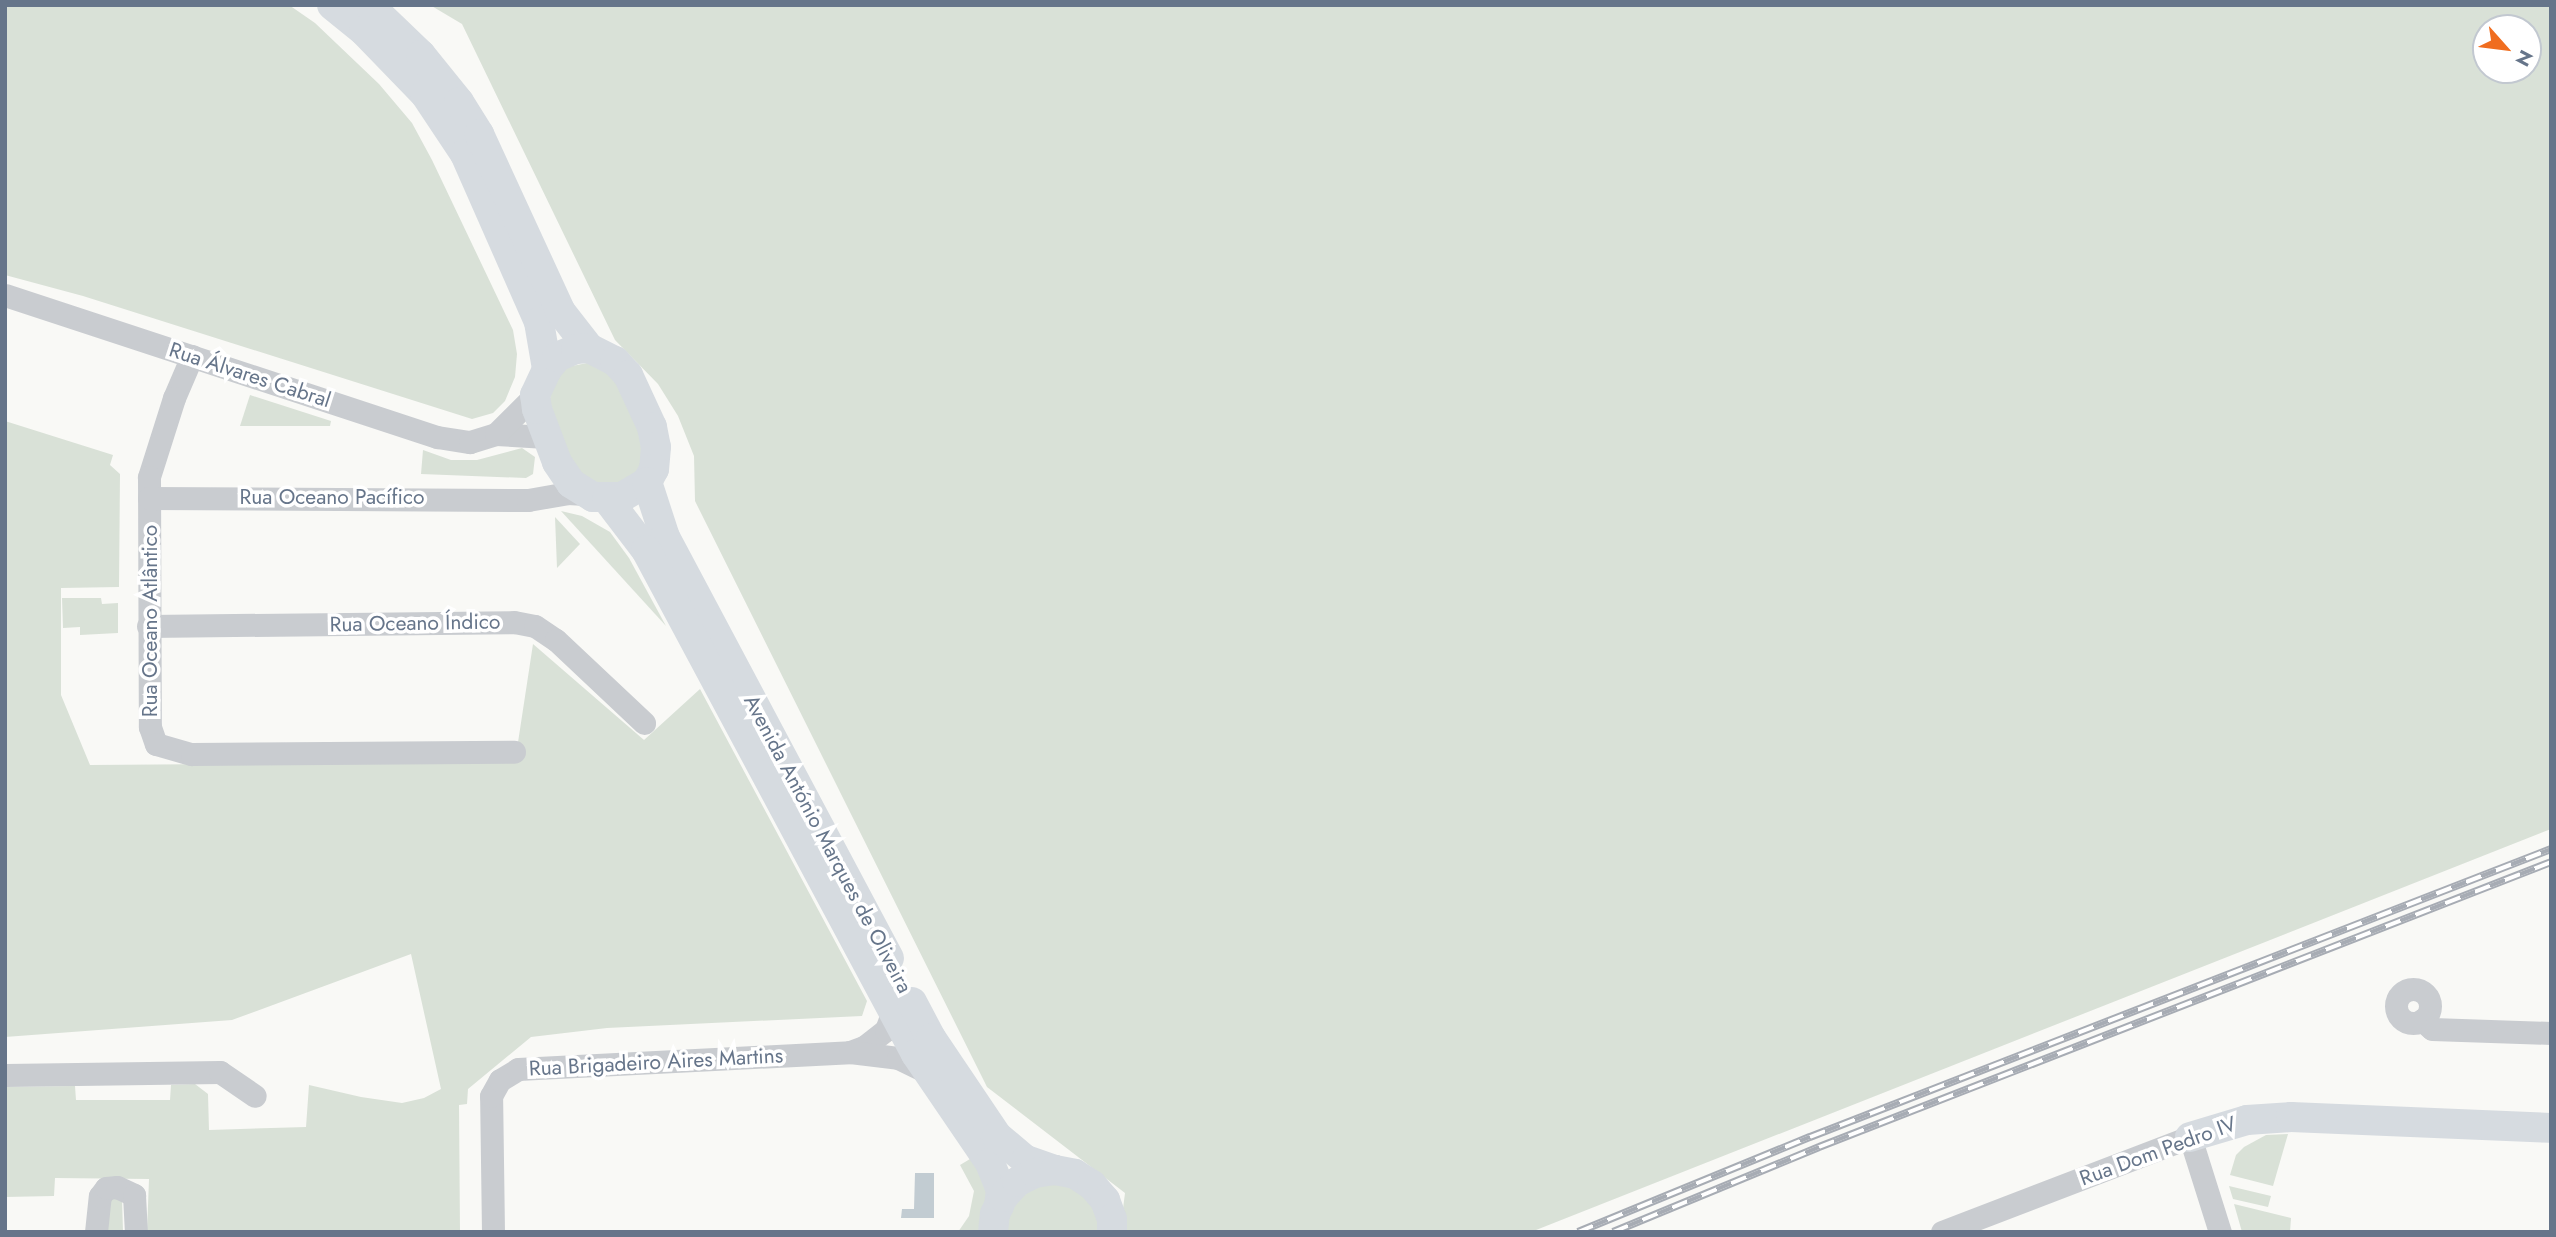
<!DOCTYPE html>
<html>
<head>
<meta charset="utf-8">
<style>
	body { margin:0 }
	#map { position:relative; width:2556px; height:1237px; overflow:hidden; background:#f9f9f6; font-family:Jost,sans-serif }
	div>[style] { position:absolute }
	.green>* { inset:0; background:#d9e1d7 }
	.water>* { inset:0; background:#c2ccd2 }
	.minor>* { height:23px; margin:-11.5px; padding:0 11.5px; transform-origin:11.5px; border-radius:11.5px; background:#c9ccd0 }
	.minor>.ring { margin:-11.5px; padding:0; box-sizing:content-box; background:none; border:23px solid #c9ccd0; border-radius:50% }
	.major>* { height:30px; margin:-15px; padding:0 15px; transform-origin:15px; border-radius:15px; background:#d6dbe0 }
	.rail>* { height:8px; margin-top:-4px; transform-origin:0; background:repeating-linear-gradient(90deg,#fff 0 16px,#a7acb4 0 32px); box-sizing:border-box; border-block:2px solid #a7acb4 }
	span { translate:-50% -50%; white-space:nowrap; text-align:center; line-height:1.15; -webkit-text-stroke:7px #fff; paint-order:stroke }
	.street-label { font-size:21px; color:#66758a }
	.frame { position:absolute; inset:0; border:7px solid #66758a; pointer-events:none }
	.north { position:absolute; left:2472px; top:14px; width:70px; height:70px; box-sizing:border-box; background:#fff; border:2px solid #c2c8d0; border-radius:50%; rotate:118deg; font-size:19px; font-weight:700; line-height:28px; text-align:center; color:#66758a }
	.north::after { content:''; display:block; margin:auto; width:24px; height:32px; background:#f06d1f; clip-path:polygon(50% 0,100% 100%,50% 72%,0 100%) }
</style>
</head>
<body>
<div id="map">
	<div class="green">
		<div style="clip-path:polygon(5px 5px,289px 5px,315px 23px,379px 84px,412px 123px,432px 160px,513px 330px,517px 354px,515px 377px,505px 401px,493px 413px,472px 419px,83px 296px,5px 275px)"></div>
		<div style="clip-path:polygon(evenodd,430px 5px,2551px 5px,2551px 829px,1531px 1232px,1120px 1232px,1125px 1193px,987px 1087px,695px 501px,694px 456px,678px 416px,658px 384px,615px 340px,462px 24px,430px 5px,2486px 28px,2528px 28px,2528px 70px,2486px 70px,2486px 28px)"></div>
		<div style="clip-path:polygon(587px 363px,597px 365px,615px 379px,644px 441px,639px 473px,615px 486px,589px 481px,569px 458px,549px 406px,552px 385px,567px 367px)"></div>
		<div style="clip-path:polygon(250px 395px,331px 421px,330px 426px,240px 426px)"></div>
		<div style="clip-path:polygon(5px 421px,113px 455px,110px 465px,120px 474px,119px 587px,61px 588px,61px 695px,90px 765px,515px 762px,533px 644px,644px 740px,700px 689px,867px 1001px,862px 1016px,607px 1028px,531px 1037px,468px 1089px,467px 1104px,459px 1105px,460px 1232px,147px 1232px,149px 1179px,55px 1178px,54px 1196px,5px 1197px,5px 1087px,75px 1086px,76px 1100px,170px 1100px,171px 1085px,195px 1084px,208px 1094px,209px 1130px,306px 1127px,309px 1085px,361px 1097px,402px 1103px,424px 1098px,441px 1089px,411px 954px,232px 1020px,5px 1037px)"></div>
		<div style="clip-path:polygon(522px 448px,535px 457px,533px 474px,526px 478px,421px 474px,423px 450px,451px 460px,477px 460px)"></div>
		<div style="clip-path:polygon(561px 511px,582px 516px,610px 532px,629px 558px,666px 626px)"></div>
		<div style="clip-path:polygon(555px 517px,580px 544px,557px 568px)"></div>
		<div style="clip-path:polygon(62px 598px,101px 598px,102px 604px,118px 603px,118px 633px,80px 635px,80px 627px,63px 628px)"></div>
		<div style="clip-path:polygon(2288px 1134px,2273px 1186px,2230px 1175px,2236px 1155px,2244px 1147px,2266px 1135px)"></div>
		<div style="clip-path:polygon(975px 1156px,988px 1189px,979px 1232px,958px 1232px,969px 1216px,974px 1191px,960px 1165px)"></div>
		<div style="clip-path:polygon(1044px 1179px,1089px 1193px,1103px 1232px,1004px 1232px,1007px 1209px)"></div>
		<div style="clip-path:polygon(2229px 1186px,2271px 1196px,2268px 1207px,2233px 1199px)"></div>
		<div style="clip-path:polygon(112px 1197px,122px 1200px,123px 1232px,108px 1232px,108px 1204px)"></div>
		<div style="clip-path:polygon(2234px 1204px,2291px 1218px,2290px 1232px,2242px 1232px)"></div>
	</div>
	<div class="water">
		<div style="clip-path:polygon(915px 1173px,934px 1173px,934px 1218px,901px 1218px,902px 1209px,914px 1209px)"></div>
	</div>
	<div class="minor">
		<div style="left:5px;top:295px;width:455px;rotate:18.2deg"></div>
		<div style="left:437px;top:437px;width:33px;rotate:9deg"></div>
		<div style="left:470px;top:442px;width:27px;rotate:-17deg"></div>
		<div style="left:496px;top:434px;width:50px;rotate:3.4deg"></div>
		<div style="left:192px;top:356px;width:46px;rotate:113.2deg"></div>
		<div style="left:174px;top:398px;width:83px;rotate:107.6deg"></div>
		<div style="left:149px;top:477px;width:250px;rotate:89.8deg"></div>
		<div style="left:150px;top:727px;width:18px;rotate:71deg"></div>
		<div style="left:156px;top:744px;width:37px;rotate:16deg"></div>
		<div style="left:192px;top:754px;width:322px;rotate:-0.4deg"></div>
		<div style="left:496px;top:434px;width:55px;rotate:-45deg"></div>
		<div style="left:149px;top:498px;width:379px;rotate:0.3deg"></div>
		<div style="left:528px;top:500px;width:40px;rotate:-10deg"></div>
		<div style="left:567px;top:493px;width:19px;rotate:3deg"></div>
		<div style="left:148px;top:626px;width:366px;rotate:-0.6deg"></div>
		<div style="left:514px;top:622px;width:21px;rotate:11deg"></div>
		<div style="left:535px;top:626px;width:25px;rotate:34deg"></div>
		<div style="left:556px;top:640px;width:121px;rotate:43.3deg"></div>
		<div class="ring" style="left:2396px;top:989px;width:11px;height:11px"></div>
		<div style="left:2422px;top:1020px;width:13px;rotate:42deg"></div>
		<div style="left:2432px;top:1029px;width:119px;rotate:1.9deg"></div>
		<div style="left:850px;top:1052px;width:15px;rotate:-20deg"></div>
		<div style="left:864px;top:1047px;width:28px;rotate:-38deg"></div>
		<div style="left:886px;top:1030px;width:15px;rotate:-70deg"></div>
		<div style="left:891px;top:1016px;width:14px;rotate:-98deg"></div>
		<div style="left:5px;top:1075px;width:215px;rotate:-0.8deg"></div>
		<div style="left:220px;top:1072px;width:42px;rotate:34.4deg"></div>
		<div style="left:96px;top:1232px;width:36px;rotate:-84deg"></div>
		<div style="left:100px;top:1196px;width:10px;rotate:-53deg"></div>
		<div style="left:106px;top:1188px;width:11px;rotate:-5deg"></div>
		<div style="left:117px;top:1187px;width:19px;rotate:25deg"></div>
		<div style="left:134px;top:1195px;width:37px;rotate:87deg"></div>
		<div style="left:493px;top:1232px;width:136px;rotate:-90.8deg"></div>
		<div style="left:491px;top:1096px;width:18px;rotate:-61deg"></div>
		<div style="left:500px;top:1080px;width:21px;rotate:-31deg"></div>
		<div style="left:518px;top:1069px;width:332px;rotate:-2.9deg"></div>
		<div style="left:850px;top:1052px;width:48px;rotate:7.1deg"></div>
		<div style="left:898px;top:1058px;width:32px;rotate:26deg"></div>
		<div style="left:1942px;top:1232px;width:266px;rotate:-21deg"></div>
		<div style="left:2190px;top:1137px;width:100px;rotate:72.5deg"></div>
	</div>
	<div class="major">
		<div style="left:332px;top:5px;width:41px;rotate:39.1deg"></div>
		<div style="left:364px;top:31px;width:88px;rotate:45.9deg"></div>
		<div style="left:425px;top:94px;width:72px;rotate:56.3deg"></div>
		<div style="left:465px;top:154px;width:184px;rotate:66.2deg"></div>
		<div style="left:539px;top:322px;width:48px;rotate:80.3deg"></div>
		<div style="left:369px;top:5px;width:72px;rotate:43.9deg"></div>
		<div style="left:421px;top:55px;width:60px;rotate:51deg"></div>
		<div style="left:459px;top:102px;width:38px;rotate:58deg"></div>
		<div style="left:479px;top:134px;width:196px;rotate:65.3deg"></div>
		<div style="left:561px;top:312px;width:46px;rotate:52.1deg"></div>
		<div style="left:589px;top:348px;width:29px;rotate:27deg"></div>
		<div style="left:615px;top:361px;width:19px;rotate:47deg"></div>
		<div style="left:628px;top:375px;width:57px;rotate:65.2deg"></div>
		<div style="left:652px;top:427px;width:20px;rotate:79deg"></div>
		<div style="left:656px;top:447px;width:22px;rotate:95deg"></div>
		<div style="left:654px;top:469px;width:15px;rotate:118deg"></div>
		<div style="left:647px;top:482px;width:29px;rotate:149deg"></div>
		<div style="left:622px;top:497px;width:29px;rotate:180deg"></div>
		<div style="left:593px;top:497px;width:26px;rotate:-148deg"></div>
		<div style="left:571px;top:483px;width:25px;rotate:-124deg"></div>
		<div style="left:557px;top:462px;width:57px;rotate:-110.7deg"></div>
		<div style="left:537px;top:409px;width:14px;rotate:-98deg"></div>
		<div style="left:535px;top:395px;width:29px;rotate:-65deg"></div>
		<div style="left:547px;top:369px;width:16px;rotate:-50deg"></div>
		<div style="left:557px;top:357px;width:21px;rotate:-23deg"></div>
		<div style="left:576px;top:349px;width:13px;rotate:-4deg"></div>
		<div style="left:647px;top:482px;width:58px;rotate:71.9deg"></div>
		<div style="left:665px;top:537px;width:477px;rotate:62deg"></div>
		<div style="left:607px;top:499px;width:64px;rotate:52.6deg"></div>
		<div style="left:646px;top:550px;width:572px;rotate:61.82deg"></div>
		<div style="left:916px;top:1054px;width:132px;rotate:55.8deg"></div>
		<div style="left:990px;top:1163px;width:29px;rotate:68deg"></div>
		<div style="left:1001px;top:1190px;width:16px;rotate:97deg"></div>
		<div style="left:912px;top:1002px;width:41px;rotate:62.2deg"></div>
		<div style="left:931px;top:1038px;width:118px;rotate:56deg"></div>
		<div style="left:997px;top:1136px;width:38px;rotate:40deg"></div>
		<div style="left:1026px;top:1160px;width:31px;rotate:19deg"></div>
		<div style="left:2190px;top:1137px;width:59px;rotate:-16.6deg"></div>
		<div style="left:2247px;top:1120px;width:44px;rotate:-3.9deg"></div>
		<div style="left:2291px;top:1117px;width:260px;rotate:2.4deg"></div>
		<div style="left:993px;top:1232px;width:18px;rotate:-84deg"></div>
		<div style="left:995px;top:1214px;width:19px;rotate:-65deg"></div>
		<div style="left:1003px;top:1197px;width:21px;rotate:-47deg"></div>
		<div style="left:1017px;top:1182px;width:20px;rotate:-27deg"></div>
		<div style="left:1035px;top:1173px;width:20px;rotate:-9deg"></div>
		<div style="left:1055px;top:1170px;width:20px;rotate:11deg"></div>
		<div style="left:1075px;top:1174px;width:20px;rotate:33deg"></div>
		<div style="left:1092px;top:1185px;width:20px;rotate:49deg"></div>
		<div style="left:1105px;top:1200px;width:20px;rotate:70deg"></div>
		<div style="left:1112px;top:1219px;width:13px;rotate:90deg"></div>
	</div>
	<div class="rail">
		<div style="left:1578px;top:1232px;width:251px;rotate:-22.3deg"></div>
		<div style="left:1810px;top:1137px;width:795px;rotate:-21.24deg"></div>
		<div style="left:1613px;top:1232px;width:223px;rotate:-22.4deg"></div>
		<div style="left:1819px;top:1147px;width:786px;rotate:-21.27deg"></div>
	</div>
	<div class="street-label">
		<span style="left:250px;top:375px;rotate:18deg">Rua Álvares Cabral</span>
		<span style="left:332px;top:497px">Rua Oceano Pacífico</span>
		<span style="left:150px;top:621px;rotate:-90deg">Rua Oceano Atlântico</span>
		<span style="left:415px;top:623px;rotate:-1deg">Rua Oceano Índico</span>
		<span style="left:828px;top:844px;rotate:62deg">Avenida António Marques de Oliveira</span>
		<span style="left:656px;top:1062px;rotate:-3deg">Rua Brigadeiro Aires Martins</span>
		<span style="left:2158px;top:1151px;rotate:-20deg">Rua Dom Pedro IV</span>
	</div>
	<div class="frame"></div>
	<div class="north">N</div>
</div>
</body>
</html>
